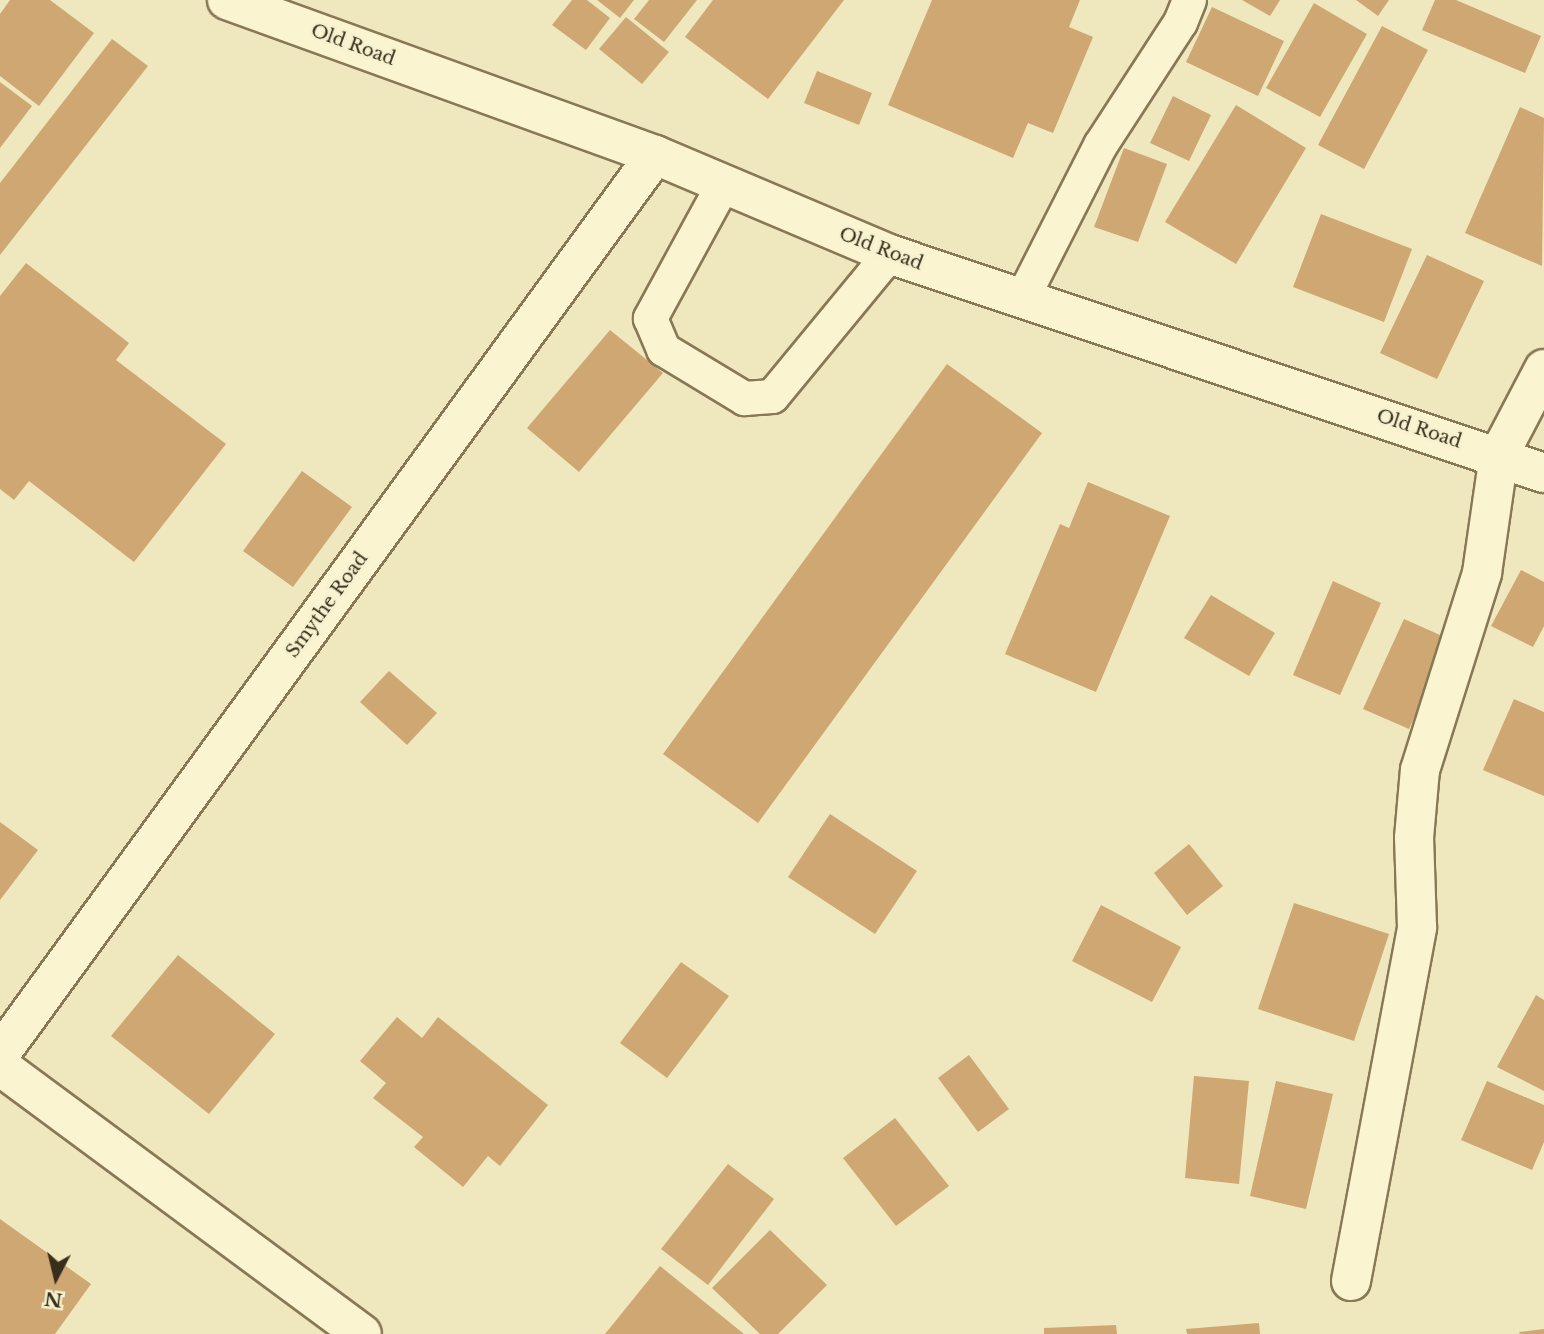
<!DOCTYPE html>
<html>
<head>
<meta charset="utf-8">
<style>
	body { margin:0 }
	#map { position:relative; width:1544px; height:1334px; overflow:hidden; background:#efe8be; font-family:"Libre Baskerville",serif }
	div>[style] { position:absolute }
	.building>* { inset:0; background:#cfa772 }
	.roads { filter:drop-shadow(2px 0 #887856) drop-shadow(-2px 0 #887856) drop-shadow(0 2px #887856) drop-shadow(0 -2px #887856) }
	.service>* { height:33px; margin:-16.5px; padding:0 16.5px; transform-origin:16.5px; border-radius:16.5px; background:#faf4d1 }
	.minor>* { height:38px; margin:-19px; padding:0 19px; transform-origin:19px; border-radius:19px; background:#faf4d1 }
	.tertiary>* { height:38px; margin:-19px; padding:0 19px; transform-origin:19px; border-radius:19px; background:#faf4d1 }
	span { translate:-50% -50%; white-space:nowrap; text-align:center; line-height:1.15; -webkit-text-stroke:5px #f6f1ce; paint-order:stroke }
	.street-label { font-size:18px; color:#362d1b }
	.north { position:absolute; left:21px; top:1243px; width:70px; height:70px; -webkit-text-stroke:5px #f6f1ce; paint-order:stroke; rotate:187deg; font-size:19px; font-weight:700; line-height:28px; text-align:center; color:#362d1b }
	.north::after { content:''; display:block; margin:auto; width:24px; height:32px; background:#362d1b; clip-path:polygon(50% 0,100% 100%,50% 72%,0 100%) }
</style>
</head>
<body>
<div id="map">
	<div class="building">
		<div style="clip-path:polygon(10px 0,50px 0,94px 33px,39px 106px,0 76px,0 14px)"></div>
		<div style="clip-path:polygon(572px 0,587px 0,610px 18px,586px 50px,552px 25px)"></div>
		<div style="clip-path:polygon(597px 0,634px 0,620px 18px)"></div>
		<div style="clip-path:polygon(649px 0,697px 0,664px 42px,634px 19px)"></div>
		<div style="clip-path:polygon(713px 0,844px 0,768px 99px,685px 37px)"></div>
		<div style="clip-path:polygon(932px 0,1080px 0,1069px 27px,1093px 37px,1053px 133px,1028px 123px,1013px 158px,888px 105px)"></div>
		<div style="clip-path:polygon(1242px 0,1280px 0,1270px 16px)"></div>
		<div style="clip-path:polygon(1356px 0,1389px 0,1378px 16px)"></div>
		<div style="clip-path:polygon(1435px 0,1456px 0,1541px 36px,1525px 73px,1422px 30px)"></div>
		<div style="clip-path:polygon(1314px 3px,1367px 34px,1320px 117px,1266px 88px)"></div>
		<div style="clip-path:polygon(1212px 7px,1284px 41px,1258px 96px,1186px 62px)"></div>
		<div style="clip-path:polygon(626px 17px,669px 52px,642px 84px,599px 49px)"></div>
		<div style="clip-path:polygon(1382px 26px,1428px 50px,1364px 169px,1318px 145px)"></div>
		<div style="clip-path:polygon(112px 39px,148px 66px,0 255px,0 183px)"></div>
		<div style="clip-path:polygon(817px 71px,872px 93px,859px 125px,804px 103px)"></div>
		<div style="clip-path:polygon(0 82px,32px 106px,0 148px)"></div>
		<div style="clip-path:polygon(1173px 96px,1211px 115px,1189px 161px,1150px 143px)"></div>
		<div style="clip-path:polygon(1236px 105px,1306px 148px,1236px 264px,1165px 222px)"></div>
		<div style="clip-path:polygon(1520px 107px,1544px 118px,1542px 266px,1465px 233px)"></div>
		<div style="clip-path:polygon(1124px 148px,1167px 164px,1138px 242px,1094px 227px)"></div>
		<div style="clip-path:polygon(1321px 214px,1412px 249px,1384px 322px,1293px 287px)"></div>
		<div style="clip-path:polygon(1427px 255px,1484px 281px,1437px 379px,1380px 353px)"></div>
		<div style="clip-path:polygon(26px 263px,129px 343px,116px 360px,226px 444px,134px 562px,29px 481px,14px 500px,0 489px,0 296px)"></div>
		<div style="clip-path:polygon(610px 330px,663px 373px,579px 472px,527px 428px)"></div>
		<div style="clip-path:polygon(947px 364px,1042px 433px,758px 823px,663px 754px)"></div>
		<div style="clip-path:polygon(302px 471px,352px 507px,293px 587px,243px 551px)"></div>
		<div style="clip-path:polygon(1088px 482px,1170px 516px,1096px 692px,1005px 654px,1060px 524px,1069px 528px)"></div>
		<div style="clip-path:polygon(1521px 570px,1544px 582px,1544px 626px,1533px 647px,1491px 626px)"></div>
		<div style="clip-path:polygon(1333px 581px,1381px 603px,1340px 695px,1293px 675px)"></div>
		<div style="clip-path:polygon(1211px 595px,1275px 633px,1249px 676px,1184px 638px)"></div>
		<div style="clip-path:polygon(1404px 619px,1449px 639px,1409px 729px,1363px 709px)"></div>
		<div style="clip-path:polygon(389px 671px,437px 713px,407px 745px,360px 702px)"></div>
		<div style="clip-path:polygon(1514px 699px,1544px 712px,1544px 796px,1483px 770px)"></div>
		<div style="clip-path:polygon(830px 814px,917px 871px,875px 934px,788px 877px)"></div>
		<div style="clip-path:polygon(0 822px,38px 850px,0 900px)"></div>
		<div style="clip-path:polygon(1189px 844px,1223px 886px,1187px 915px,1154px 873px)"></div>
		<div style="clip-path:polygon(1294px 903px,1389px 934px,1354px 1041px,1258px 1009px)"></div>
		<div style="clip-path:polygon(1101px 905px,1181px 947px,1152px 1002px,1072px 961px)"></div>
		<div style="clip-path:polygon(178px 955px,275px 1034px,209px 1114px,111px 1036px)"></div>
		<div style="clip-path:polygon(681px 962px,729px 996px,667px 1078px,620px 1043px)"></div>
		<div style="clip-path:polygon(1536px 995px,1544px 1000px,1544px 1091px,1497px 1067px)"></div>
		<div style="clip-path:polygon(397px 1017px,422px 1038px,438px 1017px,548px 1105px,500px 1166px,488px 1156px,463px 1187px,414px 1147px,423px 1137px,373px 1098px,386px 1083px,360px 1061px)"></div>
		<div style="clip-path:polygon(969px 1055px,1009px 1109px,978px 1132px,938px 1078px)"></div>
		<div style="clip-path:polygon(1194px 1076px,1249px 1081px,1239px 1184px,1185px 1178px)"></div>
		<div style="clip-path:polygon(1276px 1081px,1333px 1094px,1306px 1209px,1250px 1196px)"></div>
		<div style="clip-path:polygon(1487px 1081px,1544px 1105px,1544px 1142px,1532px 1170px,1461px 1140px)"></div>
		<div style="clip-path:polygon(895px 1118px,949px 1186px,896px 1226px,843px 1158px)"></div>
		<div style="clip-path:polygon(728px 1164px,774px 1199px,708px 1285px,661px 1249px)"></div>
		<div style="clip-path:polygon(0 1219px,91px 1284px,55px 1334px,0 1334px)"></div>
		<div style="clip-path:polygon(770px 1230px,827px 1285px,778px 1334px,760px 1334px,712px 1288px)"></div>
		<div style="clip-path:polygon(660px 1266px,744px 1334px,605px 1334px)"></div>
		<div style="clip-path:polygon(1259px 1323px,1260px 1334px,1187px 1334px,1186px 1329px)"></div>
		<div style="clip-path:polygon(1116px 1325px,1117px 1334px,1044px 1334px,1044px 1328px)"></div>
		<div style="clip-path:polygon(1544px 1329px,1544px 1334px,1520px 1334px,1519px 1332px)"></div>
	</div>
	<div class="roads">
		<div class="service">
			<div style="left:724px;top:182px;width:155px;rotate:118.6deg"></div>
			<div style="left:650px;top:318px;width:34px;rotate:67deg"></div>
			<div style="left:663px;top:349px;width:95px;rotate:31.2deg"></div>
			<div style="left:744px;top:398px;width:28px;rotate:-4deg"></div>
			<div style="left:772px;top:396px;width:184px;rotate:-50.5deg"></div>
			<div style="left:1022px;top:298px;width:172px;rotate:-63deg"></div>
			<div style="left:1100px;top:145px;width:147px;rotate:-57deg"></div>
			<div style="left:1180px;top:22px;width:24px;rotate:-68deg"></div>
		</div>
		<div class="minor">
			<div style="left:0;top:1054px;width:1112px;rotate:-53.92deg"></div>
			<div style="left:0;top:1066px;width:450px;rotate:36.5deg"></div>
			<div style="left:1351px;top:1281px;width:360px;rotate:-79.4deg"></div>
			<div style="left:1417px;top:927px;width:89px;rotate:-91.9deg"></div>
			<div style="left:1414px;top:838px;width:68px;rotate:-85deg"></div>
			<div style="left:1420px;top:770px;width:207px;rotate:-72.5deg"></div>
			<div style="left:1482px;top:573px;width:119px;rotate:-81.8deg"></div>
			<div style="left:1499px;top:455px;width:97px;rotate:-62.4deg"></div>
		</div>
		<div class="tertiary">
			<div style="left:227px;top:0;width:455px;rotate:19.9deg"></div>
			<div style="left:655px;top:155px;width:254px;rotate:22.9deg"></div>
			<div style="left:889px;top:254px;width:691px;rotate:18.49deg"></div>
		</div>
	</div>
	<div class="street-label">
		<span style="left:353px;top:45px;rotate:20deg">Old Road</span>
		<span style="left:881px;top:249px;rotate:21deg">Old Road</span>
		<span style="left:1419px;top:429px;rotate:18deg">Old Road</span>
		<span style="left:327px;top:605px;rotate:-54deg">Smythe Road</span>
	</div>
	<div class="north">N</div>
</div>
</body>
</html>
